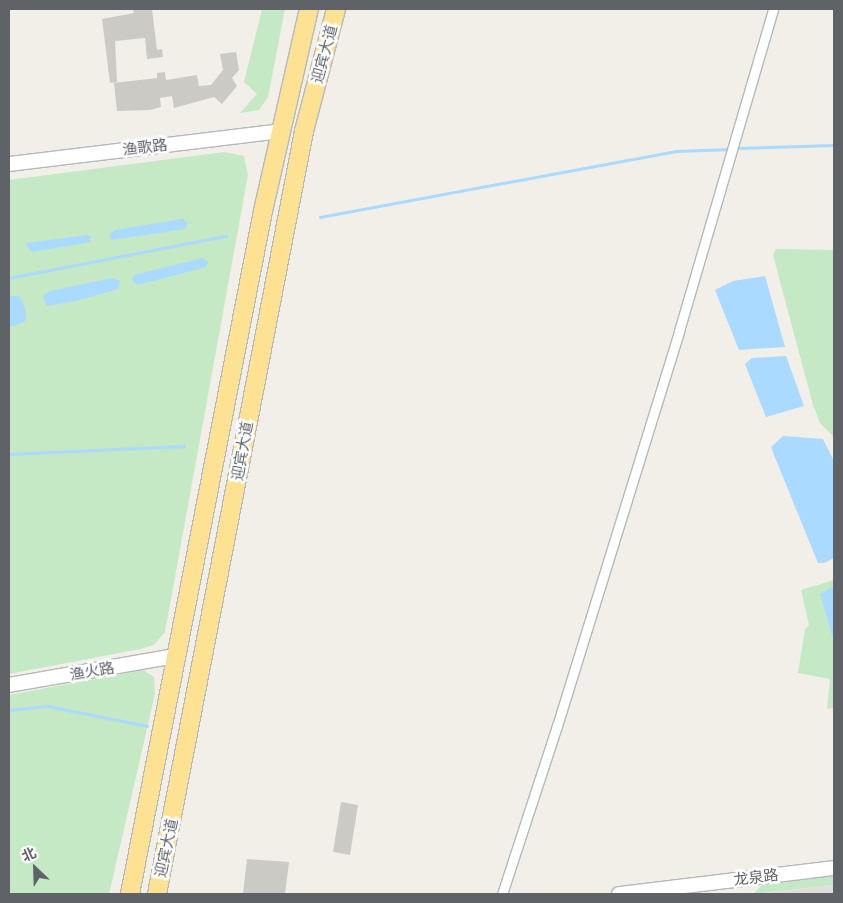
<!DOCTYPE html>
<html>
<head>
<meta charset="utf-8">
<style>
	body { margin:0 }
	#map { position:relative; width:843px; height:903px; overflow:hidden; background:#f1efe8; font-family:Poppins,"Noto Sans SC",sans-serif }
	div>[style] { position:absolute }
	.industrial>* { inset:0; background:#e0deda }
	.green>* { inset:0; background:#c5e8c5 }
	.water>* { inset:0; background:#aadaff }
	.stream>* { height:2.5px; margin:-1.25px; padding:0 1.25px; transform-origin:1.25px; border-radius:1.25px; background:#aadaff }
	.building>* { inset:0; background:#cccac5 }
	.roads { filter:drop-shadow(1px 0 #b5b8bc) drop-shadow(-1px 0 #b5b8bc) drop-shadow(0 1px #b5b8bc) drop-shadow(0 -1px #b5b8bc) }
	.street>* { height:9px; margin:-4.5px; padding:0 4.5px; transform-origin:4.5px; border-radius:4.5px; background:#fff }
	.secondary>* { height:14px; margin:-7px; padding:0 7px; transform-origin:7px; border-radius:7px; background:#fff }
	.highway>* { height:18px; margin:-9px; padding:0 9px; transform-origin:9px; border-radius:9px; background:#fde293 }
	span { translate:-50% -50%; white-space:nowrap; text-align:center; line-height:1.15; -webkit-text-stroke:5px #fff; paint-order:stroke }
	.street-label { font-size:15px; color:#5f6368 }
	.frame { position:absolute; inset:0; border:10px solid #5f6368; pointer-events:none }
	.north { position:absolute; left:10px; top:843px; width:50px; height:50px; -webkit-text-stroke:4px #fff; paint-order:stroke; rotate:336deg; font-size:14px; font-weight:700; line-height:20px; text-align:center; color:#5f6368 }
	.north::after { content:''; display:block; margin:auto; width:18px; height:22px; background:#5f6368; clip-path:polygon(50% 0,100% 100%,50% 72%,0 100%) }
</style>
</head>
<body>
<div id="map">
	<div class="industrial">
		<div style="clip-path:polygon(834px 885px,834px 894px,759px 894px,767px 893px)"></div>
	</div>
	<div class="green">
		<div style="clip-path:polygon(262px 9px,285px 9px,268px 97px,259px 110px,240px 113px,257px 94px,244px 82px)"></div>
		<div style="clip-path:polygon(224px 152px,244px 156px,248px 175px,165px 632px,154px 645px,140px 649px,9px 674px,9px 180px)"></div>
		<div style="clip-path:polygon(776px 249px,834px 250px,834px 437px,820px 423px,813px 405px,773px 255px)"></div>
		<div style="clip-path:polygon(834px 580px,834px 708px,827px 709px,830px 679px,798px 673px,805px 629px,809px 625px,801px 590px)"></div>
		<div style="clip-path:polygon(143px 670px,154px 677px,155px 694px,109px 894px,9px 894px,9px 695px)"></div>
		<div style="clip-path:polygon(834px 876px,834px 885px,753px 894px,763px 884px)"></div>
	</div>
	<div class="water">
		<div style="clip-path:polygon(183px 219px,188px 223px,185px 229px,111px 240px,110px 234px,115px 230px)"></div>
		<div style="clip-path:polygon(87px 235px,91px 236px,90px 242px,32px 252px,26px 246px,27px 243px)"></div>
		<div style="clip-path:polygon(203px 258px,208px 262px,206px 267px,137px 285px,132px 280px,134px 275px)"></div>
		<div style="clip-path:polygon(765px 276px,785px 347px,739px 350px,715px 290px,733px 281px)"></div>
		<div style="clip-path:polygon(113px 278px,120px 281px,118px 289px,76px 301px,47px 306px,43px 296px,50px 291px)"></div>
		<div style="clip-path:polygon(9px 296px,20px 296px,26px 312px,26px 320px,22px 323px,9px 327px)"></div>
		<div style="clip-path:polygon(786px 356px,804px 406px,766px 417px,745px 364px,752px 358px)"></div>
		<div style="clip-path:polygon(783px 436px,823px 439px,833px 459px,834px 558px,824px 563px,818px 563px,774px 455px,771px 447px)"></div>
		<div style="clip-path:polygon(834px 586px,834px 642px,820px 594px)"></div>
	</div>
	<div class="stream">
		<div style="left:736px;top:148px;width:98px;rotate:-1.8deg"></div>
		<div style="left:320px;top:217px;width:362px;rotate:-10.5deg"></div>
		<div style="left:676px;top:151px;width:54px;rotate:-2.1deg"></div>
		<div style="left:9px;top:278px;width:221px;rotate:-11deg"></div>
		<div style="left:9px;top:454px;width:175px;rotate:-2.6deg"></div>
		<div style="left:9px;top:710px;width:39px;rotate:-6deg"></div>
		<div style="left:48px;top:706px;width:101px;rotate:11.4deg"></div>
	</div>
	<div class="building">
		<div style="clip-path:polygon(152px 9px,157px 50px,162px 49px,163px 57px,147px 59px,145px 38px,115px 41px,117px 82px,110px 83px,102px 19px,134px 13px,133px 10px)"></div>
		<div style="clip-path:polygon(236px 52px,239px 70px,232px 78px,237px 86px,222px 104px,214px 97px,174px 108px,172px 96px,160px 98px,161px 107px,150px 110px,117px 111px,114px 83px,157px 78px,157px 73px,165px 72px,166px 80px,197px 75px,199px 86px,211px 85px,223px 70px,220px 54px)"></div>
		<div style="clip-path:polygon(341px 802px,358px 805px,350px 855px,333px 852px)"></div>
		<div style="clip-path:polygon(247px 859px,289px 862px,285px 894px,243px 894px)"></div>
	</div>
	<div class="roads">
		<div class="street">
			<div style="left:502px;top:894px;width:177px;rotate:-71.9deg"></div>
			<div style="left:557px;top:726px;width:413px;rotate:-72.8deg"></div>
			<div style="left:679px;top:331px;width:335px;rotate:-73.7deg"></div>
		</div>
		<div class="secondary">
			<div style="left:9px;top:164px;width:273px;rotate:-6.9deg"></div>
			<div style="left:9px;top:685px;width:169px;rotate:-9.9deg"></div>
			<div style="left:619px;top:894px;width:217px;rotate:-6.9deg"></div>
		</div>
		<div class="highway">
			<div style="left:130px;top:894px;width:696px;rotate:-78.98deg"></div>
			<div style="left:263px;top:211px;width:207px;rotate:-77.2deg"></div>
			<div style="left:157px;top:894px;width:777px;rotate:-79.09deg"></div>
			<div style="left:304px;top:131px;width:126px;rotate:-75.3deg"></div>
		</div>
	</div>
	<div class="street-label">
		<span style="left:324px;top:54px;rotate:-75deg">迎宾大道</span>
		<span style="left:145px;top:147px;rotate:-7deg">渔歌路</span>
		<span style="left:242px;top:451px;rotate:-80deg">迎宾大道</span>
		<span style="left:92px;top:671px;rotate:-10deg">渔火路</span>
		<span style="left:166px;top:848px;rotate:-78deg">迎宾大道</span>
		<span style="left:756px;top:877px;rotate:-7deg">龙泉路</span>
	</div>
	<div class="frame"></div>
	<div class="north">北</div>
</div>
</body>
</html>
